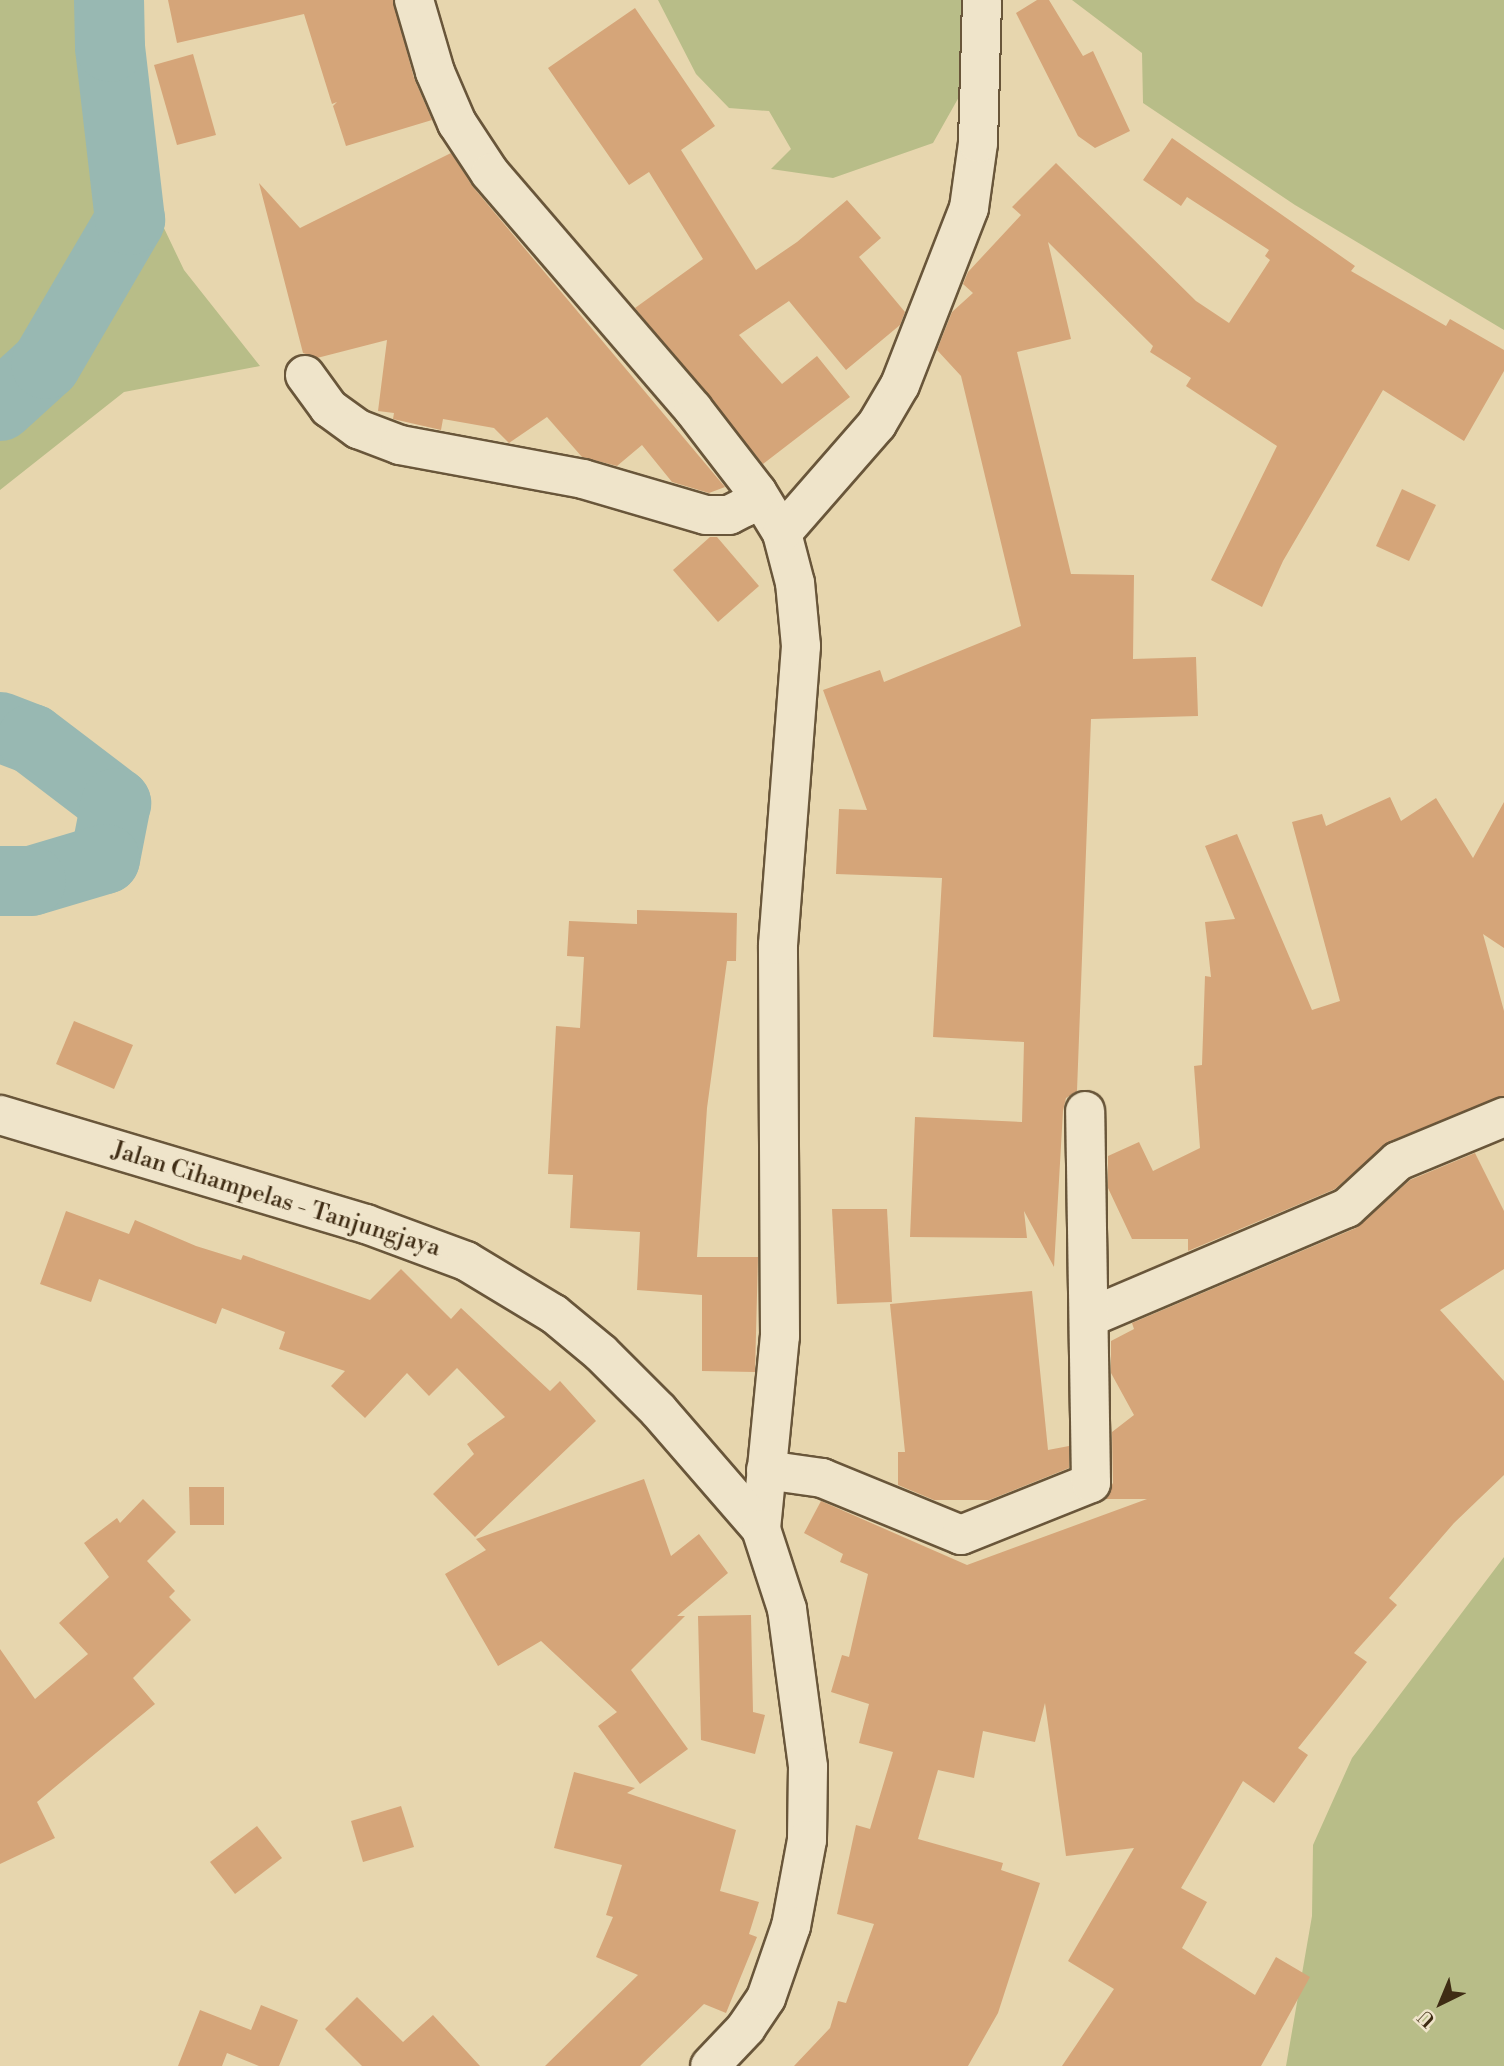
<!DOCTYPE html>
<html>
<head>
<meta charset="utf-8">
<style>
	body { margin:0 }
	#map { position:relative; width:1504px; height:2066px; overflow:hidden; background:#e7d6ae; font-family:"Libre Bodoni",serif }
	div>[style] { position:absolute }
	.green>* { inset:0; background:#b8bd88 }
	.river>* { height:70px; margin:-35px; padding:0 35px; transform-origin:35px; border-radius:35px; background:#98b8b2 }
	.building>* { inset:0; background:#d5a579 }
	.roads { filter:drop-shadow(2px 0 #69563a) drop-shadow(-2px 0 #69563a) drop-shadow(0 2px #69563a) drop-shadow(0 -2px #69563a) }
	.minor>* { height:38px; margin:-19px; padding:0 19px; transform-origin:19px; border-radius:19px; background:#efe4ca }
	.secondary>* { height:38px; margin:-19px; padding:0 19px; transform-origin:19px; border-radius:19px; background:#efe4ca }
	span { translate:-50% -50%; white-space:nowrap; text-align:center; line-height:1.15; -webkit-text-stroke:6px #efe4ca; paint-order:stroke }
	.street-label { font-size:24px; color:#3f2c14 }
	.north { position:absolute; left:1406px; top:1968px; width:70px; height:70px; -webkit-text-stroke:5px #efe4ca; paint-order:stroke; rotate:223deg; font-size:19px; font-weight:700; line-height:28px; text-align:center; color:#3f2c14 }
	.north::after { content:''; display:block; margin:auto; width:24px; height:32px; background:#3f2c14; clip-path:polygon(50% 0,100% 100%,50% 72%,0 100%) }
</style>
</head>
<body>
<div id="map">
	<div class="green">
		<div style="clip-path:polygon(0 0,129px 0,128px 105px,141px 180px,184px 270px,260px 366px,124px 392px,0 490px)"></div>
		<div style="clip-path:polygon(658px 0,996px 0,964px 88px,933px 143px,833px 178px,771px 169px,791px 149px,769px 111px,729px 108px,696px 74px)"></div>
		<div style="clip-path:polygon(1072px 0,1504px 0,1504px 330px,1295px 205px,1143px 103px,1142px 53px)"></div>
		<div style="clip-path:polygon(1504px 1557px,1504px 2066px,1286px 2066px,1312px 1916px,1313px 1845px,1352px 1758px)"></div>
	</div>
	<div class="river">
		<div style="left:0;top:406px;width:62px;rotate:-42.4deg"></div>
		<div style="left:46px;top:364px;width:167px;rotate:-59.7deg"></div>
		<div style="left:130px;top:220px;width:174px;rotate:-96.6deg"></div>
		<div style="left:110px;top:47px;width:47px;rotate:-91.2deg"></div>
		<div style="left:0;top:727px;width:34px;rotate:21deg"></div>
		<div style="left:32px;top:739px;width:106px;rotate:37.3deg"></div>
		<div style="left:116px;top:803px;width:57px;rotate:101.1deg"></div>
		<div style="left:105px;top:859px;width:77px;rotate:163.4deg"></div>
		<div style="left:31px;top:881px;width:31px;rotate:180deg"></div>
	</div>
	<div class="building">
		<div style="clip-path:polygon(168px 0,393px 0,414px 78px,432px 120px,346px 146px,333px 106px,337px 102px,332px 104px,304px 14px,177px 43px)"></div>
		<div style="clip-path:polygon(1037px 0,1049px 0,1083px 56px,1093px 51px,1130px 131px,1095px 148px,1078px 136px,1016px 13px)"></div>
		<div style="clip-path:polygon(635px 8px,715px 126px,681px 150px,756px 270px,797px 242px,847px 200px,881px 238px,859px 257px,905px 312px,900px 325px,846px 370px,789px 301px,739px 335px,782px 384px,817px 356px,850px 397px,763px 464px,635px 308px,703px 259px,649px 172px,629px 185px,548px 68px)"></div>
		<div style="clip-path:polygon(193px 54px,216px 135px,177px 145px,154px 65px)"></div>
		<div style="clip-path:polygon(1172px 138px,1355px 266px,1351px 271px,1446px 326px,1450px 319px,1504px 350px,1504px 371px,1464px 441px,1383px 390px,1283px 561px,1262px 607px,1211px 580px,1277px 446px,1186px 386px,1191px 378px,1150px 352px,1153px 346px,1048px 242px,1071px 339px,1017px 352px,1071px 574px,1134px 575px,1133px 659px,1196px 657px,1198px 716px,1091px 719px,1077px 1091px,1066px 1098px,1063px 1111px,1054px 1267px,1024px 1211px,1027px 1238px,910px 1237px,915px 1117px,1022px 1122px,1024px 1042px,933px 1037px,942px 878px,836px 874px,839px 809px,867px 810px,823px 690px,880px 670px,884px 682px,1021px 626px,961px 376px,937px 350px,952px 312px,973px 293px,963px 284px,968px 272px,1021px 215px,1012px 207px,1056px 163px,1196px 301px,1229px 323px,1270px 260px,1265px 256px,1269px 250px,1187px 197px,1181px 206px,1143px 180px)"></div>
		<div style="clip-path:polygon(451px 153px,473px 187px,725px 487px,709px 493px,672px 482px,642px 445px,617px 466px,582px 457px,547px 417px,509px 443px,494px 428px,443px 419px,441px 430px,393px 419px,394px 413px,378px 411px,387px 340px,317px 358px,303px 353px,259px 183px,300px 228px)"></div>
		<div style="clip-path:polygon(1402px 489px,1436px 505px,1409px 561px,1376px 546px)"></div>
		<div style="clip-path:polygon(710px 537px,717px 537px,759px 586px,718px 622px,673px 570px)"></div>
		<div style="clip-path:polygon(1390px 797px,1401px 821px,1436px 798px,1473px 858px,1504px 802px,1504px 948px,1483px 934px,1504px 1011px,1504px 1096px,1390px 1141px,1335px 1189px,1188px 1251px,1188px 1239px,1132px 1239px,1108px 1188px,1108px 1156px,1139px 1142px,1153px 1171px,1200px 1148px,1194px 1066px,1202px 1065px,1205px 976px,1211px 977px,1205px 922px,1235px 919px,1205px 846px,1237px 834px,1312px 1010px,1340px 1001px,1292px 822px,1322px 814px,1326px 826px)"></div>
		<div style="clip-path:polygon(637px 910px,737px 913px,736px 961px,727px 961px,707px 1108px,697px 1257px,758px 1257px,755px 1372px,702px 1371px,702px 1295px,637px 1290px,640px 1232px,570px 1228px,573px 1175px,548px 1174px,556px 1026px,580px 1028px,584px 957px,567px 956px,569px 921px,637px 924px)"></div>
		<div style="clip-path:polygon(74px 1021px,133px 1045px,114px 1089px,56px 1064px)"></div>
		<div style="clip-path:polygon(1475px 1153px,1504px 1211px,1504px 1269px,1440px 1310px,1504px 1381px,1504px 1475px,1454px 1523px,1389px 1598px,1397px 1605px,1354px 1653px,1367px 1662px,1298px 1748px,1308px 1755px,1274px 1803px,1243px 1781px,1181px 1888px,1207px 1902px,1182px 1948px,1255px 1995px,1276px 1957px,1310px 1977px,1261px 2066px,1062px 2066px,1114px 1989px,1068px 1961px,1134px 1848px,1066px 1856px,1045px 1703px,1035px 1742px,983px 1731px,974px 1778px,938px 1770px,918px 1839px,1003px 1863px,1001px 1870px,1040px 1883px,998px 2013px,968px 2066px,794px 2066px,830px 2028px,838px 2001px,846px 2003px,874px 1924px,837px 1914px,856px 1825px,870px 1829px,893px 1752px,859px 1743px,869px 1704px,831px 1692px,842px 1655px,849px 1657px,868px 1574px,840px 1562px,843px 1554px,804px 1533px,821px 1501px,967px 1565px,1147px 1499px,1104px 1499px,1113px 1483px,1112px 1432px,1134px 1415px,1111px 1373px,1111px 1341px,1134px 1329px,1132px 1323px,1356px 1228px,1410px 1180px)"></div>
		<div style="clip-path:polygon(832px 1209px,887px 1209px,892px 1302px,837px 1304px)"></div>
		<div style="clip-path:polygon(66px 1211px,129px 1234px,135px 1220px,196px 1246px,241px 1260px,243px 1255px,370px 1300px,401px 1269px,451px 1319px,461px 1308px,550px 1391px,560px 1381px,596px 1421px,475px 1537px,433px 1494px,474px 1454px,467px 1444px,505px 1417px,457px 1368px,429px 1396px,407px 1373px,365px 1418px,331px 1386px,345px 1371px,279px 1349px,285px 1332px,222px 1308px,216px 1324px,99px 1279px,91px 1302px,40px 1284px)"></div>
		<div style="clip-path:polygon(1032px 1291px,1048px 1450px,1069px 1446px,1069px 1468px,989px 1500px,934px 1500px,898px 1485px,898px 1452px,905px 1452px,890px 1304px)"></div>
		<div style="clip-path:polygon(644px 1479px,671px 1556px,699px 1534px,728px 1573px,677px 1616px,685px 1616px,631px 1670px,688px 1749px,640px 1784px,598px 1726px,617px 1712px,541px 1641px,498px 1666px,445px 1574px,486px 1550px,476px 1539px)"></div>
		<div style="clip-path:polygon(189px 1487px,224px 1487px,224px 1525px,190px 1525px)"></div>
		<div style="clip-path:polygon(143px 1499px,176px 1532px,147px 1561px,175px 1591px,169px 1597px,191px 1620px,133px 1678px,155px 1704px,37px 1802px,55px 1838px,0 1864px,0 1649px,35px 1699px,88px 1654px,59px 1623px,109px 1577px,84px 1543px,117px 1518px,120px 1523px)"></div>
		<div style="clip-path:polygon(751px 1615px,753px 1712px,765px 1715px,755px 1754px,701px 1740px,698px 1616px)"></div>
		<div style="clip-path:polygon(574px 1772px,635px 1788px,627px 1793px,736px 1830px,720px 1891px,759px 1902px,749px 1934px,757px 1937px,726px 2013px,704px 2004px,640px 2066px,545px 2066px,638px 1975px,596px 1957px,613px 1917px,606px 1915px,622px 1865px,554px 1848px)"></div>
		<div style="clip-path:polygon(401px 1806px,414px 1847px,363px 1862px,351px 1821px)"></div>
		<div style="clip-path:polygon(257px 1826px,282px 1858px,235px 1894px,210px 1862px)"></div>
		<div style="clip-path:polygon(357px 1997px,403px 2042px,433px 2015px,480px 2066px,362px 2066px,325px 2029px)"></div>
		<div style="clip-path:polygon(261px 2005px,298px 2020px,279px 2066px,259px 2066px,227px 2053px,222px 2066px,178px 2066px,200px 2010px,251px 2030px)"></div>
	</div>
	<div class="roads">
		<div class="minor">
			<div style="left:414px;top:0;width:75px;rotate:73.7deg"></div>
			<div style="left:435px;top:72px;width:56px;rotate:66.7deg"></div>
			<div style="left:457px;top:123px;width:60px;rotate:56.6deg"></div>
			<div style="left:490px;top:173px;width:311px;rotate:49.3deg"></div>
			<div style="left:693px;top:409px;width:105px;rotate:52.4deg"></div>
			<div style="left:757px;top:492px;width:48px;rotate:58.6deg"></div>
			<div style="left:305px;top:375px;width:41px;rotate:54deg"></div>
			<div style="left:329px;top:408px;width:36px;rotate:36deg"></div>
			<div style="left:358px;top:429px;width:45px;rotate:20.9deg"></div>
			<div style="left:400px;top:445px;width:186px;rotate:10.5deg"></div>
			<div style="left:583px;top:479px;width:128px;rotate:16.3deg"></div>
			<div style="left:706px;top:515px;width:23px"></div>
			<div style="left:729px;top:515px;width:18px;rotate:-27deg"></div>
			<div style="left:745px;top:507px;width:19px;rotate:-51deg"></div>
			<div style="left:1090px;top:1317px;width:279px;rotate:-23deg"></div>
			<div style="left:1347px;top:1208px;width:69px;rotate:-42.7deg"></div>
			<div style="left:1398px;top:1161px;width:115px;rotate:-22.5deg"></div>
			<div style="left:766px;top:1470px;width:57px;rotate:8.1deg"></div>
			<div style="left:822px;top:1478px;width:150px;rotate:22.3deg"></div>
			<div style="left:961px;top:1535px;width:140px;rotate:-21.8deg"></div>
			<div style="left:1091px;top:1483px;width:372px;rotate:-90.9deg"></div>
			<div style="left:761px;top:1529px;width:194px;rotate:-84.4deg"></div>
			<div style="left:780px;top:1336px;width:391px;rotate:-90.3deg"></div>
			<div style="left:778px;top:945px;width:300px;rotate:-85.6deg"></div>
			<div style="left:801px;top:646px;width:63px;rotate:-95.4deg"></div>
			<div style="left:795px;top:583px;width:52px;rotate:-104.6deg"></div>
			<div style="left:782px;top:533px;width:145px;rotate:-48.9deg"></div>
			<div style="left:877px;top:424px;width:45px;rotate:-59.5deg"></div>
			<div style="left:900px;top:385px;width:190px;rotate:-68.7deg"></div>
			<div style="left:969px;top:208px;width:66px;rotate:-82.1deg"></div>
			<div style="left:978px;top:143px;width:143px;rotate:-88.4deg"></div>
		</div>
		<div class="secondary">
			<div style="left:0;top:1115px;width:382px;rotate:16.6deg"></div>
			<div style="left:366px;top:1224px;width:107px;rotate:20.3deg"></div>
			<div style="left:466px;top:1261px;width:103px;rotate:31.1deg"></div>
			<div style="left:554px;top:1314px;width:61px;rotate:39.7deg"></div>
			<div style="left:601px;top:1353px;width:81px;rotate:45deg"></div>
			<div style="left:658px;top:1410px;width:157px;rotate:49.1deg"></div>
			<div style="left:761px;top:1529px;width:84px;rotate:72deg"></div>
			<div style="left:787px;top:1609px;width:159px;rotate:82.4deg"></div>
			<div style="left:808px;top:1767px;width:73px;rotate:90.8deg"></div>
			<div style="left:807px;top:1840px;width:87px;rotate:100.5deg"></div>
			<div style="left:791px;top:1926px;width:76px;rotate:109.1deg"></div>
			<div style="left:766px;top:1998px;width:36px;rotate:124deg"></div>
			<div style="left:746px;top:2028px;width:52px;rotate:133.5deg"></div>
		</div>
	</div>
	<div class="street-label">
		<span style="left:276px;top:1200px;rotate:17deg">Jalan Cihampelas - Tanjungjaya</span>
	</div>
	<div class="north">U</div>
</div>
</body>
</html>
